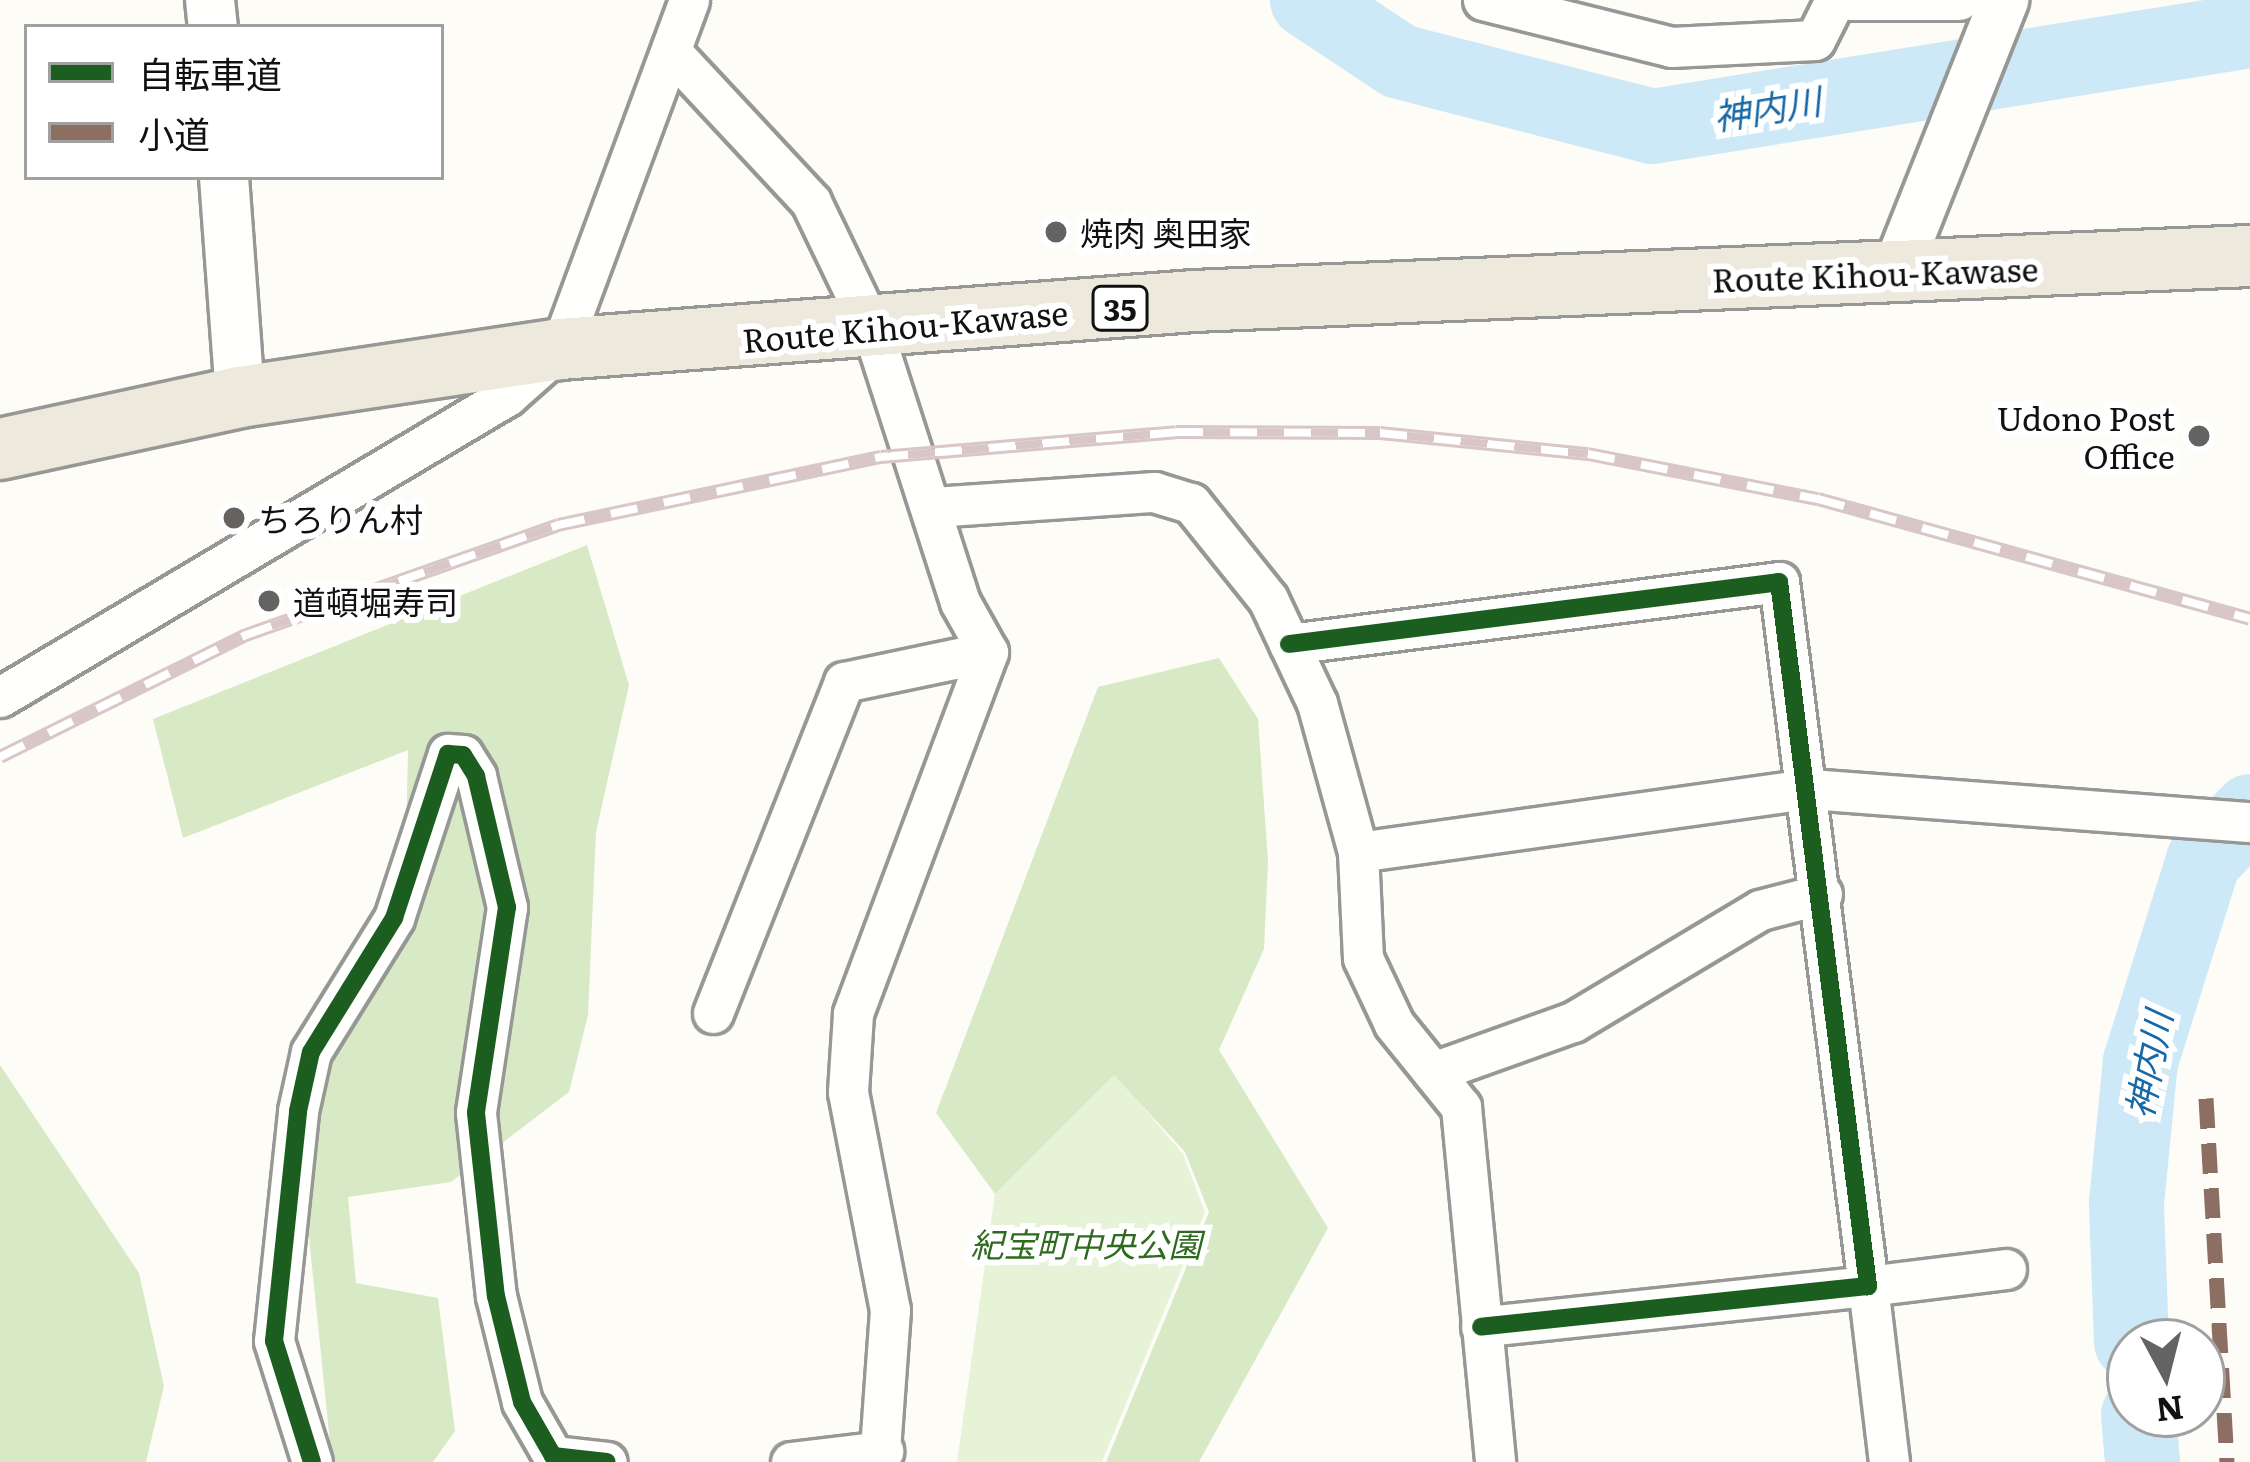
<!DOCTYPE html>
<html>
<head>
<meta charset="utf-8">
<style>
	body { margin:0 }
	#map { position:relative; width:2250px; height:1462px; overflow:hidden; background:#fdfcf7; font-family:Literata,"Noto Sans JP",serif }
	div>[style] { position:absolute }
	.green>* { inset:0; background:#e7f3d7 }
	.forest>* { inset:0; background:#d8eac5 }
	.river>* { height:75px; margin:-37.5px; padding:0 37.5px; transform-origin:37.5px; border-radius:37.5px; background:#cde8f7 }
	.roads { filter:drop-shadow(3px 0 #979795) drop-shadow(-3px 0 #979795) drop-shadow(0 3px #979795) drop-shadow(0 -3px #979795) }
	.minor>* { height:39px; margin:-19.5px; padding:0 19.5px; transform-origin:19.5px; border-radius:19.5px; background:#fffffe }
	.tertiary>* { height:48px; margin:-24px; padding:0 24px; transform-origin:24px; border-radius:24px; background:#fffffe }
	.primary>* { height:60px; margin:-30px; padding:0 30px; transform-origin:30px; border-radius:30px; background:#ede9dc }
	.rail>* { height:14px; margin-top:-7px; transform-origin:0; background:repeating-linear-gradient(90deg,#fff 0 27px,#d9c6c7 0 54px); box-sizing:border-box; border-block:3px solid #d9c6c7 }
	.quiet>* { height:15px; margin-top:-7.5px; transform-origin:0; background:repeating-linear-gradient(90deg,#8d6e63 0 30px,transparent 0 45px) }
	.cycleway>* { height:18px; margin:-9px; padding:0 9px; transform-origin:9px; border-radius:9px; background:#1b5e20 }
	.dots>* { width:33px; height:33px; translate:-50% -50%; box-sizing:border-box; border:6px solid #fff; border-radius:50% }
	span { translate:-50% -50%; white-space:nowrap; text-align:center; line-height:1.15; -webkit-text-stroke:12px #fff; paint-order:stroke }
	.shield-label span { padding:3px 9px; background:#fff; border:3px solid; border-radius:9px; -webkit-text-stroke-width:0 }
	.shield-label { font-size:30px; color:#111; font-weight:700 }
	.poi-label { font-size:33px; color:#111 }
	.left { translate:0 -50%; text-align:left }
	.right { translate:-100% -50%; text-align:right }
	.street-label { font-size:33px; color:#111 }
	.park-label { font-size:33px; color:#2f6b1f; font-style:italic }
	.water-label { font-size:36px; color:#1768a6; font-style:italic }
	.legend { position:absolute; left:24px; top:24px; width:420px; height:156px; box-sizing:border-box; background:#fff; border:3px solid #a0a0a0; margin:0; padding:15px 21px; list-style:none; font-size:36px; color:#111 }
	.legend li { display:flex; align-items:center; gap:24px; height:60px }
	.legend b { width:60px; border:3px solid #a0a0a0 }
	.north { position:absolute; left:2106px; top:1318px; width:120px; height:120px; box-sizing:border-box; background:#fff; border:3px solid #a0a0a0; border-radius:50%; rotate:173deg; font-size:33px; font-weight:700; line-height:48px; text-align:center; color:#111 }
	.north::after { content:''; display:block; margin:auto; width:42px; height:54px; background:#646362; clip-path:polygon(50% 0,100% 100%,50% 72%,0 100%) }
</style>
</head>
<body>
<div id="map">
	<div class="green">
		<div style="clip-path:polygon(1115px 1074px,1183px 1154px,1205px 1212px,1102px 1462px,957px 1462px,995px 1194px)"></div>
	</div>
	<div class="forest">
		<div style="clip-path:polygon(587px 545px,629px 685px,596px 832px,588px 1015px,569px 1092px,451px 1182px,348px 1197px,356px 1283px,438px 1298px,455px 1431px,433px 1462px,332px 1462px,301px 1159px,320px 1035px,405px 890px,408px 750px,183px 838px,153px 719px)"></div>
		<div style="clip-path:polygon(1219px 658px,1258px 719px,1268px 861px,1264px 949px,1219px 1050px,1328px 1228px,1199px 1462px,1106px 1462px,1209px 1212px,1185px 1152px,1114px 1075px,995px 1194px,936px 1113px,1098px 687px)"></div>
		<div style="clip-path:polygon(0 1065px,139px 1273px,164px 1386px,146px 1462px,0 1462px)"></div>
	</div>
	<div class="river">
		<div style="left:1307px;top:0;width:110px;rotate:33.5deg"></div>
		<div style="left:1399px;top:61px;width:261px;rotate:14.4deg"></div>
		<div style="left:1652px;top:126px;width:606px;rotate:-9.12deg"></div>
		<div style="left:2131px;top:1342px;width:139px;rotate:-92.1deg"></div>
		<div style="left:2126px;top:1203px;width:143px;rotate:-84.4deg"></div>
		<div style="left:2140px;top:1061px;width:211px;rotate:-72.6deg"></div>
		<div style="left:2203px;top:860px;width:68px;rotate:-46.2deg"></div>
		<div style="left:2138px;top:1414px;width:48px;rotate:85.2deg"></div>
	</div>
	<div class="roads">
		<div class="minor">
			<div style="left:1483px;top:0;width:194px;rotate:14deg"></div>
			<div style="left:1671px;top:47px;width:144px;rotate:-2.8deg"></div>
			<div style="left:1815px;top:40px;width:45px;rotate:-63.4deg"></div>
			<div style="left:1850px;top:0;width:109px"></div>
			<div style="left:676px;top:57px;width:198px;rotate:47deg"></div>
			<div style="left:811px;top:202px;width:143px;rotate:64.3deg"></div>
			<div style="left:873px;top:331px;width:285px;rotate:72.2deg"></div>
			<div style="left:960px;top:602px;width:57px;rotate:60.8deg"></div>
			<div style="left:988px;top:652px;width:386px;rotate:110.5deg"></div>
			<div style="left:853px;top:1014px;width:78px;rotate:93.7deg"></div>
			<div style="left:848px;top:1092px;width:222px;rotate:79.1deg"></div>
			<div style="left:890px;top:1310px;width:152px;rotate:94.1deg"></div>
			<div style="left:933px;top:507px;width:222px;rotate:-3.9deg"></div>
			<div style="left:1154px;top:492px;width:39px;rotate:17deg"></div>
			<div style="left:1191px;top:503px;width:123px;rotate:51.3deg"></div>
			<div style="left:1268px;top:599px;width:115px;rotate:64.8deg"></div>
			<div style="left:1317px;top:703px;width:155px;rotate:74.6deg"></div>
			<div style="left:1358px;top:852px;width:106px;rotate:87.3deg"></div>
			<div style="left:1363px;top:958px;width:73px;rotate:64.8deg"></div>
			<div style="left:1394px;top:1024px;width:107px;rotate:51.1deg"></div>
			<div style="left:1461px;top:1107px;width:357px;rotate:84.5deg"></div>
			<div style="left:1289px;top:644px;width:494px;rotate:-7.2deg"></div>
			<div style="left:1779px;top:582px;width:710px;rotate:82.79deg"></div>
			<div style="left:1868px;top:1286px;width:389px;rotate:174deg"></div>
			<div style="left:0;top:697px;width:590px;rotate:-30.7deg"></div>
			<div style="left:507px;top:396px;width:71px;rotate:-41.6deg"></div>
			<div style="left:560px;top:349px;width:372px;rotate:-69.7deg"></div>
			<div style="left:1358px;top:852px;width:455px;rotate:-8deg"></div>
			<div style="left:1809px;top:789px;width:442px;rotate:4.3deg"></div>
			<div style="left:713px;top:1013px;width:356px;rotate:-68.4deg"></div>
			<div style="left:844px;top:682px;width:147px;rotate:-11.8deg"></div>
			<div style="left:1433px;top:1072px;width:149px;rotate:-19.7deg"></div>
			<div style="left:1573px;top:1022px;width:218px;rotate:-30.9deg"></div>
			<div style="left:1760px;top:910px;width:64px;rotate:-14.5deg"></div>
			<div style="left:312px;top:1462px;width:127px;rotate:-107.4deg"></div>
			<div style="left:274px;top:1341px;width:231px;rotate:-84deg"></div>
			<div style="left:298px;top:1111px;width:60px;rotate:-77.6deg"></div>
			<div style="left:311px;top:1052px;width:158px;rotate:-58.2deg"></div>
			<div style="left:394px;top:918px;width:173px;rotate:-71.8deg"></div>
			<div style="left:448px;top:754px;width:15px;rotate:4deg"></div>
			<div style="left:463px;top:755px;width:25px;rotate:58deg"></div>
			<div style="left:476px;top:776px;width:135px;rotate:76.7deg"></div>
			<div style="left:507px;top:907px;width:208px;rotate:98.6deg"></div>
			<div style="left:476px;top:1113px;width:184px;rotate:83.8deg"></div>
			<div style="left:496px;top:1296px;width:109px;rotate:76.2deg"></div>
			<div style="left:522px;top:1402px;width:62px;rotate:60.1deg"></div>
			<div style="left:553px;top:1456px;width:54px;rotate:6.3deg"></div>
			<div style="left:791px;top:1462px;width:93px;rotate:-6.8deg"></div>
			<div style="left:1889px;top:1462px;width:177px;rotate:-96.8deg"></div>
			<div style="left:1868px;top:1286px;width:139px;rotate:-7deg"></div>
		</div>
		<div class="tertiary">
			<div style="left:210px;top:0;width:27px;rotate:84deg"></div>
			<div style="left:224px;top:177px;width:221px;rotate:85.8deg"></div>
			<div style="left:1896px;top:272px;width:293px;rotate:-68.3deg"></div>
		</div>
		<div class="primary">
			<div style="left:0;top:449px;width:246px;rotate:-12.2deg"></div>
			<div style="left:240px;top:397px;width:324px;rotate:-8.5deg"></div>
			<div style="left:560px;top:349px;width:636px;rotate:-4.33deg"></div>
			<div style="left:1194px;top:301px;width:1057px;rotate:-2.44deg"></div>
		</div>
	</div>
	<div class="rail">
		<div style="left:0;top:757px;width:275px;rotate:-26.4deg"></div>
		<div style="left:246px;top:635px;width:331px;rotate:-19.4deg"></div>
		<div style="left:558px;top:525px;width:330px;rotate:-11.9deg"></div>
		<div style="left:881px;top:457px;width:296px;rotate:-4.8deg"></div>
		<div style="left:1176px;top:432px;width:204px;rotate:0.3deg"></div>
		<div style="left:1380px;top:433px;width:209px;rotate:5.8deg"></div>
		<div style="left:1588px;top:454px;width:234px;rotate:11.1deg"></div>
		<div style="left:1818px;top:499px;width:448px;rotate:15.5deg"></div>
	</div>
	<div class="quiet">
		<div style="left:2206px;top:1098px;width:365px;rotate:86.7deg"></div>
	</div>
	<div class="cycleway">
		<div style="left:1289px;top:644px;width:494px;rotate:-7.2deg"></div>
		<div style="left:1779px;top:582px;width:710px;rotate:82.79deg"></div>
		<div style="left:1868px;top:1286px;width:389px;rotate:174deg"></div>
		<div style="left:312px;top:1462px;width:127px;rotate:-107.4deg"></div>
		<div style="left:274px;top:1341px;width:231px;rotate:-84deg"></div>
		<div style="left:298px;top:1111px;width:60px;rotate:-77.6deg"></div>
		<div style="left:311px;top:1052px;width:158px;rotate:-58.2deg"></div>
		<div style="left:394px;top:918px;width:173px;rotate:-71.8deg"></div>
		<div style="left:448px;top:754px;width:15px;rotate:4deg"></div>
		<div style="left:463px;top:755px;width:25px;rotate:58deg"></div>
		<div style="left:476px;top:776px;width:135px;rotate:76.7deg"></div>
		<div style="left:507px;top:907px;width:208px;rotate:98.6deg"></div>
		<div style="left:476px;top:1113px;width:184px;rotate:83.8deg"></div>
		<div style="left:496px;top:1296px;width:109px;rotate:76.2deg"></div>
		<div style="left:522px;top:1402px;width:62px;rotate:60.1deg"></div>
		<div style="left:553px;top:1456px;width:54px;rotate:6.3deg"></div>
	</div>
	<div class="dots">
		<div style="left:1056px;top:232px;background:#646362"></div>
		<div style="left:2199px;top:436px;background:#646362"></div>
		<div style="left:234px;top:518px;background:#646362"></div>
		<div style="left:269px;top:601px;background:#646362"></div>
	</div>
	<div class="shield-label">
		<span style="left:1120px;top:308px">35</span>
	</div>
	<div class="poi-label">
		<span class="left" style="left:1080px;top:232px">焼肉 奥田家</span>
		<span class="right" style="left:2175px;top:436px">Udono Post<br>Office</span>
		<span class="left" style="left:258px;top:518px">ちろりん村</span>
		<span class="left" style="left:293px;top:601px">道頓堀寿司</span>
	</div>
	<div class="street-label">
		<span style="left:1875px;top:273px;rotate:-2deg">Route Kihou-Kawase</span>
		<span style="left:905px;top:325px;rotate:-5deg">Route Kihou-Kawase</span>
	</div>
	<div class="park-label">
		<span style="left:1086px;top:1243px">紀宝町中央公園</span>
	</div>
	<div class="water-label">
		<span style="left:1767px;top:107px;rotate:-9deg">神内川</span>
		<span style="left:2147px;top:1064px;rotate:-79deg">神内川</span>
	</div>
	<ul class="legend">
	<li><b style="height:15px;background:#1b5e20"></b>自転車道</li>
	<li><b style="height:15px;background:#8d6e63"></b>小道</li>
	</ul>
	<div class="north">N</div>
</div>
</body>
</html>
